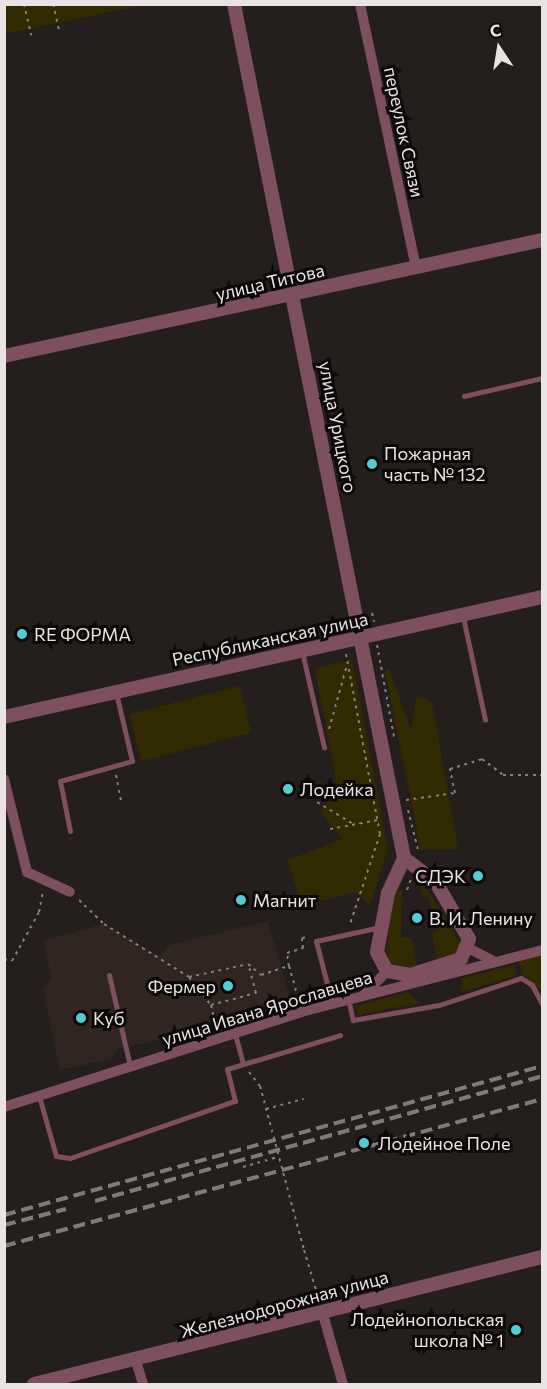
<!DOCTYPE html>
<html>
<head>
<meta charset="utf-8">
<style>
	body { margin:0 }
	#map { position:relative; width:547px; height:1389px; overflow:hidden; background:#241e1d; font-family:Commissioner,sans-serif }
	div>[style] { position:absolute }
	.built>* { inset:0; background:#312522 }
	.green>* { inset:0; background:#322b01 }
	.path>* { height:2px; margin-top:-1px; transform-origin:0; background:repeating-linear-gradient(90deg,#847e7d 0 3px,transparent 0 7.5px) }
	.service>* { height:5px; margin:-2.5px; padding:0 2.5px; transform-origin:2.5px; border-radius:2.5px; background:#7d4f5f }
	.minor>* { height:10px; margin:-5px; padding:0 5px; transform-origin:5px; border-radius:5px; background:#7d4f5f }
	.tertiary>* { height:14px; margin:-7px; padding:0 7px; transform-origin:7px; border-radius:7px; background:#7d4f5f }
	.rail>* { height:4px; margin-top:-2px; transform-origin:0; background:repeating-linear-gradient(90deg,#807b7a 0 12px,transparent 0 18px) }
	.path-bridge>* { height:2px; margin-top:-1px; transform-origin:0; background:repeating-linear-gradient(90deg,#847e7d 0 3px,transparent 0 7.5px) }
	.dots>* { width:16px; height:16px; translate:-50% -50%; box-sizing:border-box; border:3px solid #0c0908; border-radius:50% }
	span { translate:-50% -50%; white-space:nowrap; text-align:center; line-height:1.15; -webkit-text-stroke:6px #0c0908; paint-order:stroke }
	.street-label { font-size:18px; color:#e9e4e3 }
	.poi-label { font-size:18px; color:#e9e4e3 }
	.left { translate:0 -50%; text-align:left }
	.right { translate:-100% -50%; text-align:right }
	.frame { position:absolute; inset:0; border:6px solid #e9e4e3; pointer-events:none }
	.north { position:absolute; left:469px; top:18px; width:60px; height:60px; -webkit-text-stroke:4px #0c0908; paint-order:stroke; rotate:348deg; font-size:16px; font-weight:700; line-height:24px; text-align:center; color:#e9e4e3 }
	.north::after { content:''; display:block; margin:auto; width:21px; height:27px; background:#e9e4e3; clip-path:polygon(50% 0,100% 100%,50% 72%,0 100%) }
</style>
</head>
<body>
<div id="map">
	<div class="built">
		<div style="clip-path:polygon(268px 921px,292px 1006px,287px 1011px,118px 1049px,111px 1059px,60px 1070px,43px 988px,52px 980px,43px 941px,104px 924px,160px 957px,169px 945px)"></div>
	</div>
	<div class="green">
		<div style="clip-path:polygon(5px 4px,144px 4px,144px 5px,5px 34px)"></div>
		<div style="clip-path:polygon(352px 659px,388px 848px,370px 906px,356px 892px,301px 906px,288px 860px,342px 839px,320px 811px,338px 791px,315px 669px)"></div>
		<div style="clip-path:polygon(389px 669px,411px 730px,417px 695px,432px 702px,458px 849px,421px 850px,385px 671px)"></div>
		<div style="clip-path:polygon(240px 686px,251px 733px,141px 761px,129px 714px)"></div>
		<div style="clip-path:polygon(425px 885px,461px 945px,453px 957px,438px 964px,432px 933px,440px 928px,428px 897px,422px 897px,420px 887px)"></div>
		<div style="clip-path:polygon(402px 890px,401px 937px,412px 938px,417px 967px,402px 970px,391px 965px,386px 952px,393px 893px)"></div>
		<div style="clip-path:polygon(542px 950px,542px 991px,523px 975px,517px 956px)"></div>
		<div style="clip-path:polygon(514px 965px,517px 976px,460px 992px,463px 978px)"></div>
		<div style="clip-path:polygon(408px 992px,420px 1003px,357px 1015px,356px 1006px)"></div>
	</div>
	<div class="path">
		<div style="left:24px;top:4px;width:32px;rotate:77deg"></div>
		<div style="left:53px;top:4px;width:26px;rotate:77deg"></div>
		<div style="left:372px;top:613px;width:9px;rotate:77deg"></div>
		<div style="left:377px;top:645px;width:94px;rotate:79.5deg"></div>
		<div style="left:346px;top:654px;width:183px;rotate:79.3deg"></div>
		<div style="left:380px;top:834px;width:95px;rotate:108.4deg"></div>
		<div style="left:329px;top:729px;width:66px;rotate:-74.3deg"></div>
		<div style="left:116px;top:775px;width:26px;rotate:79deg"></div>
		<div style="left:406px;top:800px;width:49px;rotate:-8.1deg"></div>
		<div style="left:455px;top:793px;width:25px;rotate:-102deg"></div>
		<div style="left:450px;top:769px;width:34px;rotate:-17deg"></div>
		<div style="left:482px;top:759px;width:26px;rotate:37deg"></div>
		<div style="left:503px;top:775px;width:39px"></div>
		<div style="left:317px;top:802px;width:42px;rotate:31.4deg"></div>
		<div style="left:408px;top:810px;width:45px;rotate:76deg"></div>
		<div style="left:330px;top:829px;width:49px;rotate:-10.6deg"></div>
		<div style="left:407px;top:890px;width:12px;rotate:-70deg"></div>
		<div style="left:79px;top:900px;width:35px;rotate:44deg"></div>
		<div style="left:104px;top:924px;width:100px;rotate:31.9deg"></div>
		<div style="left:189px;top:977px;width:36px;rotate:52deg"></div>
		<div style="left:211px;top:1005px;width:25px;rotate:78deg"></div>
		<div style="left:4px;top:959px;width:8px;rotate:14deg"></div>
		<div style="left:12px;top:961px;width:56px;rotate:-61.1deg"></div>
		<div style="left:39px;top:912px;width:21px;rotate:-79deg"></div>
		<div style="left:289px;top:966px;width:13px;rotate:-99deg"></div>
		<div style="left:287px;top:953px;width:17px;rotate:-17deg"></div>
		<div style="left:303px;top:948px;width:10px;rotate:-96deg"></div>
		<div style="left:302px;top:938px;width:6px;rotate:-9deg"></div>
		<div style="left:189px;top:977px;width:60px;rotate:-12.4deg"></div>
		<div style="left:248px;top:964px;width:17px;rotate:40deg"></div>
		<div style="left:261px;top:975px;width:29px;rotate:-18deg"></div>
		<div style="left:289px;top:966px;width:36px;rotate:74deg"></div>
		<div style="left:211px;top:1005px;width:47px;rotate:-14.9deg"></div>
		<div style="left:256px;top:993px;width:30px;rotate:-105deg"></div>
		<div style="left:249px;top:1072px;width:18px;rotate:52deg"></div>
		<div style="left:266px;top:1109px;width:39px;rotate:-15deg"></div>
		<div style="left:243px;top:1167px;width:37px;rotate:-16deg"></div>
		<div style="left:304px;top:1250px;width:52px;rotate:73.3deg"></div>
	</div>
	<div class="service">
		<div style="left:464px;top:396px;width:80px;rotate:-13deg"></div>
		<div style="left:463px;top:617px;width:105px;rotate:77.9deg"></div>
		<div style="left:302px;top:652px;width:98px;rotate:77deg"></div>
		<div style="left:70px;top:831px;width:51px;rotate:-101.3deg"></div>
		<div style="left:60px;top:781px;width:75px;rotate:-15.5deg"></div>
		<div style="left:132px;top:761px;width:70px;rotate:-103.2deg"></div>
		<div style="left:109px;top:975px;width:93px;rotate:77deg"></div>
		<div style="left:348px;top:999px;width:22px;rotate:77deg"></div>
		<div style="left:353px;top:1020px;width:87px;rotate:-9.9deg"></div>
		<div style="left:439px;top:1005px;width:86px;rotate:-18.2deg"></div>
		<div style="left:521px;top:978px;width:13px;rotate:32deg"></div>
		<div style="left:532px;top:985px;width:21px;rotate:62deg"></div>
		<div style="left:332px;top:1003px;width:64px;rotate:-104.5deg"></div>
		<div style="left:316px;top:941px;width:66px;rotate:-12.3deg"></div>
		<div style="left:235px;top:1034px;width:31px;rotate:75deg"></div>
		<div style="left:39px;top:1096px;width:62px;rotate:74.2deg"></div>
		<div style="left:56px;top:1156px;width:14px;rotate:8deg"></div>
		<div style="left:70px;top:1158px;width:175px;rotate:-19.1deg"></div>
		<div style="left:235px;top:1101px;width:33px;rotate:-104deg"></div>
		<div style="left:227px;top:1069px;width:118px;rotate:-16.7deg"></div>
	</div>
	<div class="minor">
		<div style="left:360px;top:4px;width:269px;rotate:78deg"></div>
		<div style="left:4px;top:779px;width:96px;rotate:76.1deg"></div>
		<div style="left:27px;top:872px;width:47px;rotate:24.9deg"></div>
		<div style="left:468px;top:948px;width:30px;rotate:27deg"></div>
		<div style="left:364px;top:995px;width:33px;rotate:-46deg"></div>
		<div style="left:4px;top:1107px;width:312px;rotate:-17.7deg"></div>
		<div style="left:301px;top:1012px;width:249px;rotate:-14.4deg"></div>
		<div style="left:322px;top:1311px;width:76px;rotate:74deg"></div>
		<div style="left:136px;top:1361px;width:24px;rotate:73deg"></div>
	</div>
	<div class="tertiary">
		<div style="left:234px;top:4px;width:871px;rotate:78.74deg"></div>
		<div style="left:4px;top:356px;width:550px;rotate:-12.17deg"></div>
		<div style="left:4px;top:717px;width:551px;rotate:-12.57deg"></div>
		<div style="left:404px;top:858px;width:39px;rotate:37deg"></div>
		<div style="left:435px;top:881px;width:67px;rotate:59.6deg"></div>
		<div style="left:469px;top:939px;width:22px;rotate:112deg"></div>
		<div style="left:461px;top:959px;width:53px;rotate:162.6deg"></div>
		<div style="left:410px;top:975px;width:23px;rotate:-170deg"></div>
		<div style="left:387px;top:971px;width:21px;rotate:-118deg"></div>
		<div style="left:377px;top:952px;width:60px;rotate:-79.4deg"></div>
		<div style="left:388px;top:893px;width:38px;rotate:-65deg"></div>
		<div style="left:34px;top:1384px;width:524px;rotate:-14.04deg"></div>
	</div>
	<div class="rail">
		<div style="left:95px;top:1201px;width:464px;rotate:-15.6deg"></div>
		<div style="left:4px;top:1215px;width:558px;rotate:-15.48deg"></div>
		<div style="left:4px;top:1225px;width:64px;rotate:-14.5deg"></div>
		<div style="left:4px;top:1246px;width:558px;rotate:-15.28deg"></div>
	</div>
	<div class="path-bridge">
		<div style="left:260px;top:1086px;width:170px;rotate:75deg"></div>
	</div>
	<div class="dots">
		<div style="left:372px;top:464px;background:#52ccd6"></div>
		<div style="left:22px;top:634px;background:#52ccd6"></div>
		<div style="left:288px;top:789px;background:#52ccd6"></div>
		<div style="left:478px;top:876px;background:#52ccd6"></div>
		<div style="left:241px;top:900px;background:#52ccd6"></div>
		<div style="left:417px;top:918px;background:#52ccd6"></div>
		<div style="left:228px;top:986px;background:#52ccd6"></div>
		<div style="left:81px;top:1018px;background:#52ccd6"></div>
		<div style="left:364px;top:1143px;background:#52ccd6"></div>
		<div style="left:516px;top:1330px;background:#52ccd6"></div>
	</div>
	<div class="street-label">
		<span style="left:404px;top:132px;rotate:78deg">переулок Связи</span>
		<span style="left:270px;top:282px;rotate:-13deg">улица Титова</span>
		<span style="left:338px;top:427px;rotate:79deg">улица Урицкого</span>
		<span style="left:270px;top:639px;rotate:-12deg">Республиканская улица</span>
		<span style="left:267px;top:1008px;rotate:-17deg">улица Ивана Ярославцева</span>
		<span style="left:284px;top:1304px;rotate:-15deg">Железнодорожная улица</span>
	</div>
	<div class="poi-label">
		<span class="left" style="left:384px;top:464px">Пожарная<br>часть № 132</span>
		<span class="left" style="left:34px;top:634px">RE ФОРМА</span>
		<span class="left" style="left:300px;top:789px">Лодейка</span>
		<span class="right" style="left:466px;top:876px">СДЭК</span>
		<span class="left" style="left:253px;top:900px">Магнит</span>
		<span class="left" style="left:429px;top:918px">В. И. Ленину</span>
		<span class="right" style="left:216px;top:986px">Фермер</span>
		<span class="left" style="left:93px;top:1018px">Куб</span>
		<span class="left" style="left:378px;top:1143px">Лодейное Поле</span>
		<span class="right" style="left:504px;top:1330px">Лодейнопольская<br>школа № 1</span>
	</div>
	<div class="frame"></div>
	<div class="north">С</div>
</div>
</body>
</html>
